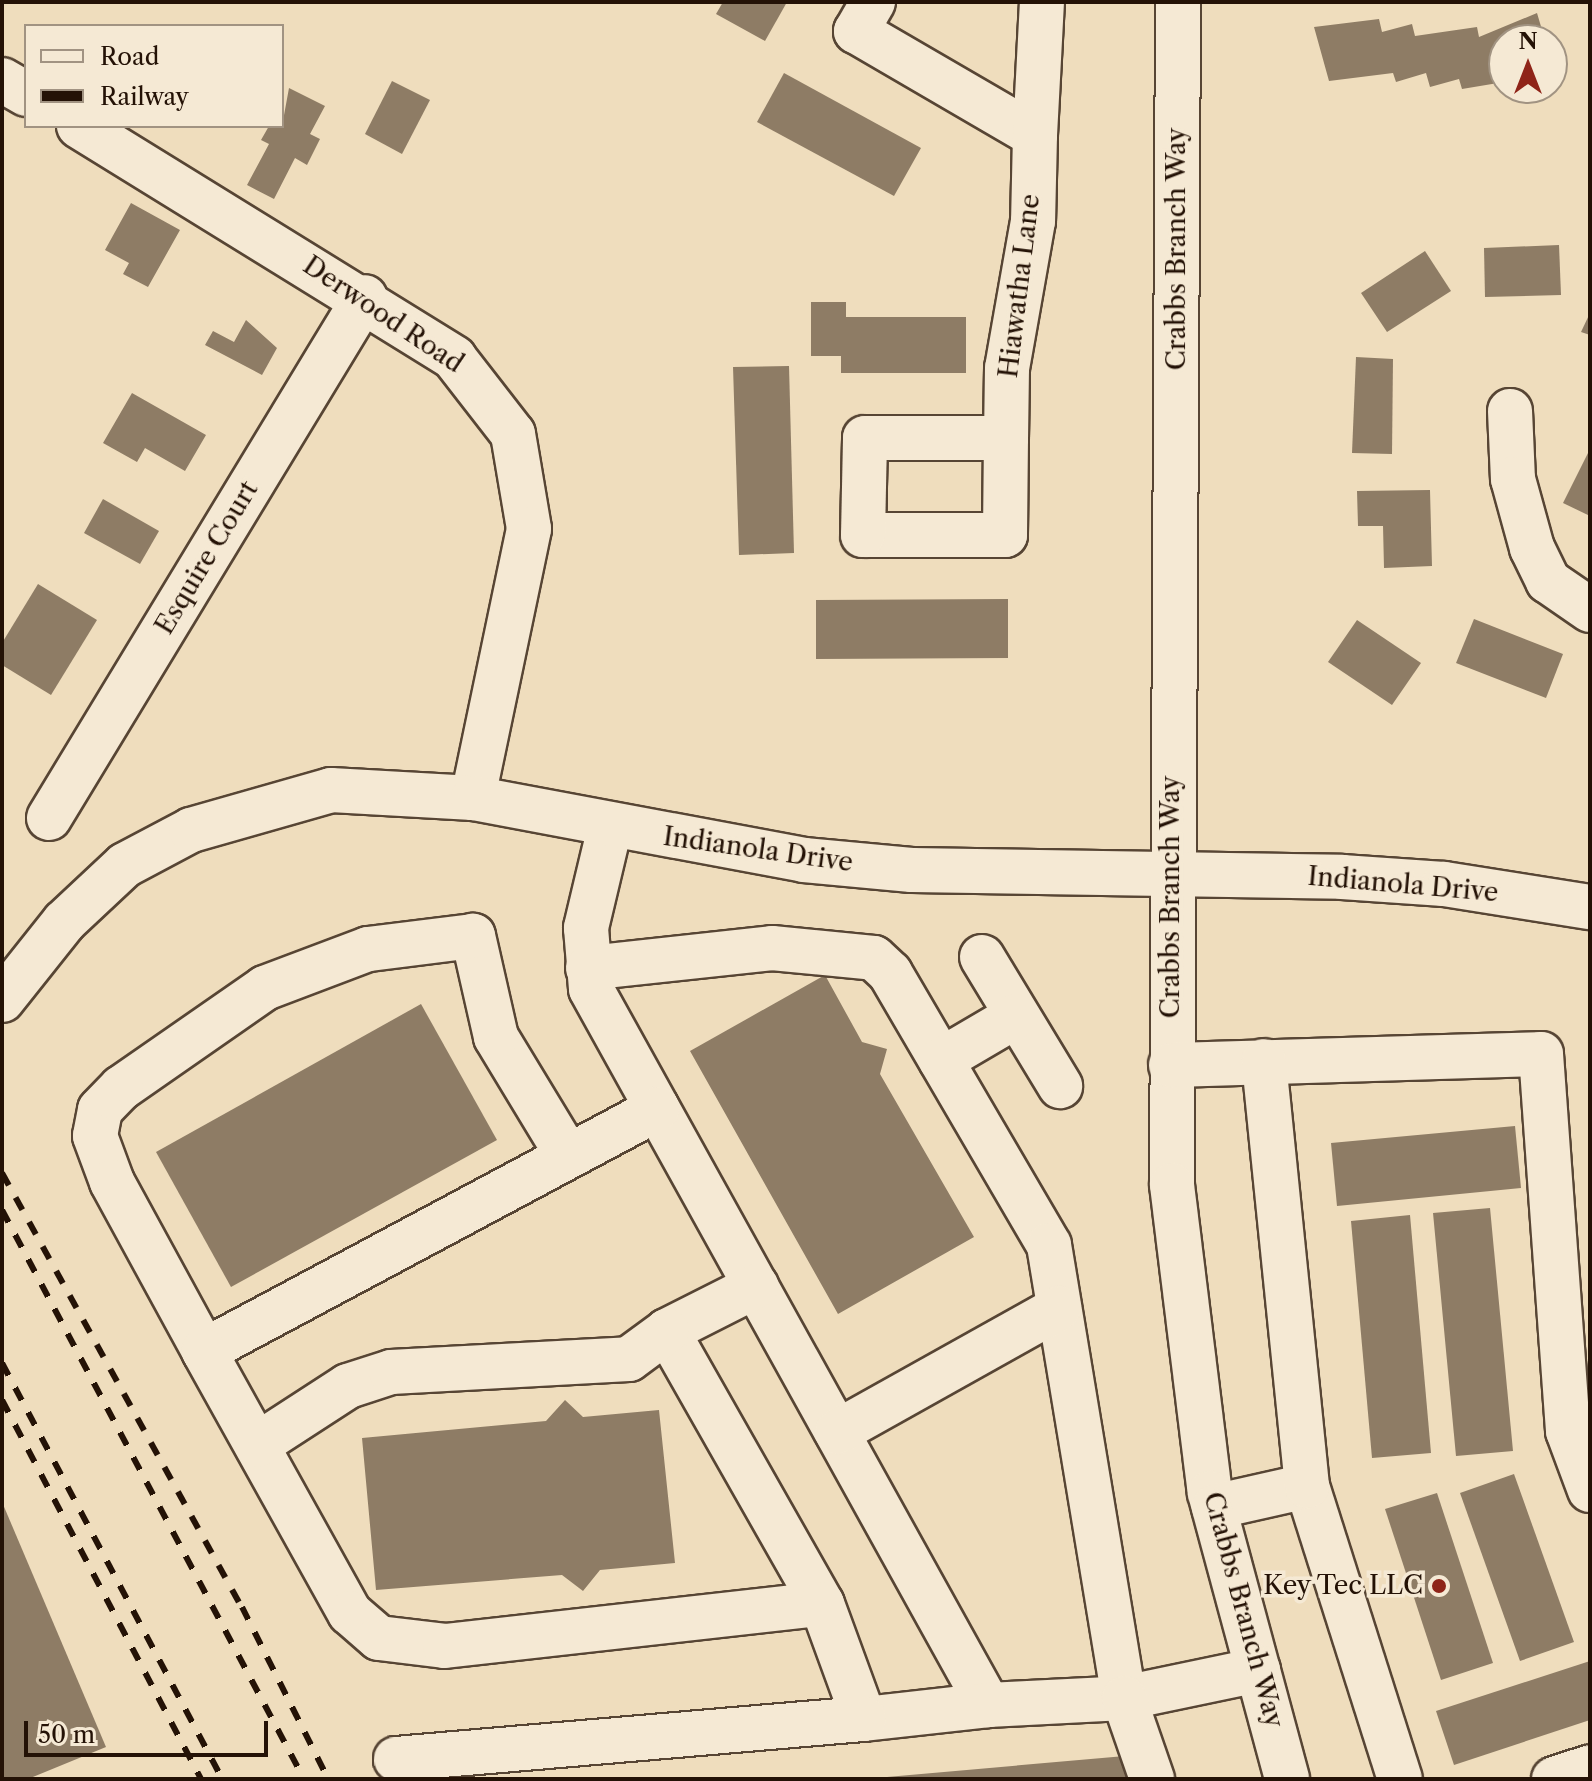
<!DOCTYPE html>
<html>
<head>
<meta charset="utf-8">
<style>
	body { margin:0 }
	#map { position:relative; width:1592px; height:1781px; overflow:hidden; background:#efddbd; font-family:"Libre Caslon Text",serif }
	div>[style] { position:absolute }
	.building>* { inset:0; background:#8e7c65 }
	.roads { filter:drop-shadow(2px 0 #574534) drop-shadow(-2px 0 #574534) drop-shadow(0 2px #574534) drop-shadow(0 -2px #574534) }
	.minor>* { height:44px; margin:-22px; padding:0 22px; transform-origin:22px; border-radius:22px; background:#f5e9d4 }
	.rail>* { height:6px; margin-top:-3px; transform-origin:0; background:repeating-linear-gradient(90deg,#241206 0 14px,transparent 0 28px) }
	.dots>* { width:22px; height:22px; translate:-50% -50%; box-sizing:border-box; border:4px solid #f5e9d4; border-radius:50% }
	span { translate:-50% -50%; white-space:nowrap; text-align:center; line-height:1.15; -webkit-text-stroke:7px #f5e9d4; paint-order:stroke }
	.street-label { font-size:26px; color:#241206 }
	.poi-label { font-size:26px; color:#241206 }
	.right { translate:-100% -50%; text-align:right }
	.frame { position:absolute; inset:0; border:4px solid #241206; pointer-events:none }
	.legend { position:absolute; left:24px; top:24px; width:260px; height:104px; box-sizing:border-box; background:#f5e9d4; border:2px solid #a19382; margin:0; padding:10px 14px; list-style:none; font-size:24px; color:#241206 }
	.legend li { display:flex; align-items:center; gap:16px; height:40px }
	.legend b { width:40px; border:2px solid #a19382 }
	.north { position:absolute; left:1488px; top:24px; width:80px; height:80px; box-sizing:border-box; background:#f5e9d4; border:2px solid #a19382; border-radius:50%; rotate:0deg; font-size:22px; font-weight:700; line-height:32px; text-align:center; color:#241206 }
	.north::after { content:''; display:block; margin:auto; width:28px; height:36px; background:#8f2418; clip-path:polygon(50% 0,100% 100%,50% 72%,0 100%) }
	.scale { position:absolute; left:24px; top:1721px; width:244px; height:36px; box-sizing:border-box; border:4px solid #241206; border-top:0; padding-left:10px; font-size:24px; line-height:28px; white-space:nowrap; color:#241206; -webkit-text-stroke:6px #f5e9d4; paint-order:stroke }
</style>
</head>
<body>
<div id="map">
	<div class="building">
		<div style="clip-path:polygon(723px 2px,787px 2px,765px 41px,716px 14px)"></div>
		<div style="clip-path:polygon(1537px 13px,1545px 40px,1504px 40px,1504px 82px,1462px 89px,1459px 79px,1430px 87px,1426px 73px,1396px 82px,1393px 73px,1329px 81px,1314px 27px,1379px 19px,1382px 32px,1412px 24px,1415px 36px,1477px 27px,1479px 37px)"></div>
		<div style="clip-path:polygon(784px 73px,921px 148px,894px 196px,757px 122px)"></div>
		<div style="clip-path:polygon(392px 81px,430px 100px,402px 154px,365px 134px)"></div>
		<div style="clip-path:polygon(289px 88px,325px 106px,310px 134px,320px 139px,307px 165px,295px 158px,274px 199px,247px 185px,269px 144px,261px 140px,269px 126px,282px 126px)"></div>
		<div style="clip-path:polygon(131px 203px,180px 230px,148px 287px,123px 274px,129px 263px,105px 250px)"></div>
		<div style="clip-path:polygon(1559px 245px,1561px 295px,1485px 297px,1484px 248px)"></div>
		<div style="clip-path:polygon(1425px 251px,1451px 291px,1387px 332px,1361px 293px)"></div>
		<div style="clip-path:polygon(811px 302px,846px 302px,846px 317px,966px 317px,966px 373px,841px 373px,841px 356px,811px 356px)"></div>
		<div style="clip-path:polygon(1590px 313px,1590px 335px,1581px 332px)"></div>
		<div style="clip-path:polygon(246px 320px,277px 348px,262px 375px,205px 345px,213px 331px,234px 342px)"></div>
		<div style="clip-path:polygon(1356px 357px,1393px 359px,1392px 454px,1352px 453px)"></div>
		<div style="clip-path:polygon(789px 366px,794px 553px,739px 555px,733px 367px)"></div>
		<div style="clip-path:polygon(132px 393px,206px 435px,185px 471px,145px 448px,137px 462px,103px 443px)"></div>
		<div style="clip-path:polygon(1588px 453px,1590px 454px,1590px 516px,1563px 503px)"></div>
		<div style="clip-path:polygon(1430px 490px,1432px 566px,1384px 568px,1383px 526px,1358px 526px,1357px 491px)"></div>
		<div style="clip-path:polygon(103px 499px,159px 531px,140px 564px,84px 533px)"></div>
		<div style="clip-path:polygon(38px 584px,97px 620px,51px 695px,2px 665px,2px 643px)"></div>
		<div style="clip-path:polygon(1008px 599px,1008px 658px,816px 659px,816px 600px)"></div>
		<div style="clip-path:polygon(1474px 619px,1563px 654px,1546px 698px,1456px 663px)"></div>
		<div style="clip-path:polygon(1357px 620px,1421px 663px,1392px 705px,1328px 662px)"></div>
		<div style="clip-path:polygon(825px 975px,862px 1042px,887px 1049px,880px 1074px,974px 1237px,838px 1314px,690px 1051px)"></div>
		<div style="clip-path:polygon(421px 1004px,497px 1140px,231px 1287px,156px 1152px)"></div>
		<div style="clip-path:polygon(1515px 1126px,1521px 1188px,1337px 1206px,1331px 1143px)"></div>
		<div style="clip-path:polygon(1490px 1208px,1513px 1451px,1456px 1456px,1433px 1213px)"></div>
		<div style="clip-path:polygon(1410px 1215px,1431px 1453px,1372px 1458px,1351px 1221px)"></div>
		<div style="clip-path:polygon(565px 1400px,583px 1417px,659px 1410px,675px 1563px,600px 1570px,583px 1591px,562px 1575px,376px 1590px,362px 1438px,546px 1421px)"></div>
		<div style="clip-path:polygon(1514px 1474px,1574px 1642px,1520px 1661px,1460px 1493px)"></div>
		<div style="clip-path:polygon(1437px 1493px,1493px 1663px,1441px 1680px,1385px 1509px)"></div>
		<div style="clip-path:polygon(2px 1502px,106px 1747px,28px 1779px,2px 1779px)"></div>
		<div style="clip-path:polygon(1590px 1661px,1590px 1720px,1454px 1765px,1436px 1711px)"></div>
		<div style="clip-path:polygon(1125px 1756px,1127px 1779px,887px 1779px,887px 1777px)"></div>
	</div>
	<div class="roads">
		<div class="minor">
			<div style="left:873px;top:2px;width:34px;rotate:120deg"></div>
			<div style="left:856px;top:31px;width:207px;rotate:30.2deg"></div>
			<div style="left:1035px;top:135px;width:86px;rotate:91.3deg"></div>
			<div style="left:1033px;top:221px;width:149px;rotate:100deg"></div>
			<div style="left:1007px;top:368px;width:70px;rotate:90.8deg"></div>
			<div style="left:1006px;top:438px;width:97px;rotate:90.6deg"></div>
			<div style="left:1005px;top:535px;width:142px;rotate:180deg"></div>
			<div style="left:863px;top:535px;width:97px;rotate:-88.8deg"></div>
			<div style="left:865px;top:438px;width:141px"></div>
			<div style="left:1178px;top:2px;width:1183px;rotate:90.29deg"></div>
			<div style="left:1172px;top:1185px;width:310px;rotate:83deg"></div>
			<div style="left:1210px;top:1493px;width:296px;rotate:74.9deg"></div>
			<div style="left:2px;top:80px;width:28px;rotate:30deg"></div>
			<div style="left:79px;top:126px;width:441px;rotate:31.7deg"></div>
			<div style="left:454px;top:358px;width:96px;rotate:52.2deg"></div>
			<div style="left:513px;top:434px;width:96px;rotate:80.4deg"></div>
			<div style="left:529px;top:529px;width:275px;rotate:101.8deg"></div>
			<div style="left:1035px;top:135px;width:133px;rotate:-87deg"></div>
			<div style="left:1510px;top:411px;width:68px;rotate:87.5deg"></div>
			<div style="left:1513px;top:479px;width:72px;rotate:74.6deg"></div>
			<div style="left:1532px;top:548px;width:37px;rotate:64deg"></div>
			<div style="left:1548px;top:581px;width:51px;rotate:34.6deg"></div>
			<div style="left:49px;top:818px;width:609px;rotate:-58.76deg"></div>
			<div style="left:610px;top:827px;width:104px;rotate:103.4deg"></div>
			<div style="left:586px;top:928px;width:61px;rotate:85.3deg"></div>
			<div style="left:591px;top:989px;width:819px;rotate:60.99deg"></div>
			<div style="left:988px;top:1705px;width:136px;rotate:-2.9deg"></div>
			<div style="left:1124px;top:1698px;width:137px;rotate:-11.8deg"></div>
			<div style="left:982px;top:957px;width:151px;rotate:58.8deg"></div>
			<div style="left:588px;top:968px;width:185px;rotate:-6.2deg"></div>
			<div style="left:772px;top:948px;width:102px;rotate:5.6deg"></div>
			<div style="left:874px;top:958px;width:22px;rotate:43deg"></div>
			<div style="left:890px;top:973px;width:315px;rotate:59.7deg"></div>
			<div style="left:1049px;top:1245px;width:459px;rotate:80.6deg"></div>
			<div style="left:1124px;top:1698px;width:86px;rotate:70.9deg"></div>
			<div style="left:2px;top:1000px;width:100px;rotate:-51.5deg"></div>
			<div style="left:64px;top:922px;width:83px;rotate:-43.1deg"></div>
			<div style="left:125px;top:865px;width:75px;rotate:-27.9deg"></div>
			<div style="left:191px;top:830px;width:146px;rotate:-15.9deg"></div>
			<div style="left:331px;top:790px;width:142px;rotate:3.2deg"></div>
			<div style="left:473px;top:798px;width:337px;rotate:10.6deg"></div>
			<div style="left:804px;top:860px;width:108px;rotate:5.3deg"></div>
			<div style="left:912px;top:870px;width:430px;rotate:0.9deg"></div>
			<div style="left:1342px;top:877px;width:102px;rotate:3.9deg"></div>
			<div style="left:1444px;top:884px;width:148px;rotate:9deg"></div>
			<div style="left:941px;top:1060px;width:87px;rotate:-30.4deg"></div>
			<div style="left:1171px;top:1065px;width:370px;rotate:-1.7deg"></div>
			<div style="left:1541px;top:1054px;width:378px;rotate:85.9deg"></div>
			<div style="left:1568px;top:1431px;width:63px;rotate:69.6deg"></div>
			<div style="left:568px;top:1156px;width:139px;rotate:-121.2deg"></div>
			<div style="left:496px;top:1037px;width:104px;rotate:-102.8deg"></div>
			<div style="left:473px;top:936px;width:106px;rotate:172.9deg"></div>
			<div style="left:368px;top:949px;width:110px;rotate:159.3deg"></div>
			<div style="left:265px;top:988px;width:175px;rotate:145.2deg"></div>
			<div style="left:121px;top:1088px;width:30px;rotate:134deg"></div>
			<div style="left:100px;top:1110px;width:26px;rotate:101deg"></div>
			<div style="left:95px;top:1136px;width:49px;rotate:69.7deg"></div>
			<div style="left:112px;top:1182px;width:192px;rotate:61.4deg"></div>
			<div style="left:204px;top:1351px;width:514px;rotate:-28.11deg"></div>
			<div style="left:204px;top:1351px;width:300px;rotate:60.9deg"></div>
			<div style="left:350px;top:1613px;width:38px;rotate:41deg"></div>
			<div style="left:379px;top:1638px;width:66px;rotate:6.9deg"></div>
			<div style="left:445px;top:1646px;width:379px;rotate:-6.4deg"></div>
			<div style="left:822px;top:1604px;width:314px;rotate:-119.6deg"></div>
			<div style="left:667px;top:1331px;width:100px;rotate:-26.8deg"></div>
			<div style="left:837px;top:1432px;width:254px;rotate:-29.2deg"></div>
			<div style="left:257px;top:1445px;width:108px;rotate:-33deg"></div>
			<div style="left:348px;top:1386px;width:45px;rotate:-18deg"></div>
			<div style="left:391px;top:1372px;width:238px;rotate:-3.1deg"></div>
			<div style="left:629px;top:1359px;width:47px;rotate:-36.4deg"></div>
			<div style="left:1307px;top:1486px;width:307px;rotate:72.4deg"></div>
			<div style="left:1214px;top:1507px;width:95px;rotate:-12.7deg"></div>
			<div style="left:1307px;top:1486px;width:427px;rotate:-95.8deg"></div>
			<div style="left:822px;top:1604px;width:122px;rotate:69.9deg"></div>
			<div style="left:864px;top:1719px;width:125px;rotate:-6.4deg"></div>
			<div style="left:396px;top:1759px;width:470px;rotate:-4.9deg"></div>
			<div style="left:1554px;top:1779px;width:38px;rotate:-18deg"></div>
		</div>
	</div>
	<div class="rail">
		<div style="left:2px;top:1173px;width:496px;rotate:61.1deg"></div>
		<div style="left:242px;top:1607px;width:192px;rotate:63.4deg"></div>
		<div style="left:2px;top:1210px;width:644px;rotate:62.04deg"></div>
		<div style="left:2px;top:1363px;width:471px;rotate:62.1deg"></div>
		<div style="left:2px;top:1400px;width:428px;rotate:62.3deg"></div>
	</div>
	<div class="dots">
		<div style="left:1439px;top:1586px;background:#8f2418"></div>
	</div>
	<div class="street-label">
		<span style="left:1177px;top:249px;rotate:-90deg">Crabbs Branch Way</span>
		<span style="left:1020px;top:286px;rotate:-83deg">Hiawatha Lane</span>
		<span style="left:383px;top:315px;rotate:34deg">Derwood Road</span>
		<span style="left:207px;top:558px;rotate:-59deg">Esquire Court</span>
		<span style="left:758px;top:850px;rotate:8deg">Indianola Drive</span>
		<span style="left:1403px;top:885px;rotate:5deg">Indianola Drive</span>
		<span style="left:1171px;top:897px;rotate:-90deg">Crabbs Branch Way</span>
		<span style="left:1243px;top:1610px;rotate:75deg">Crabbs Branch Way</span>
	</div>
	<div class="poi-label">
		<span class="right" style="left:1423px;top:1586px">Key Tec LLC</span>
	</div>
	<div class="frame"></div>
	<ul class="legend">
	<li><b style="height:10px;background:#f5e9d4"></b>Road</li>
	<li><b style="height:10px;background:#241206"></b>Railway</li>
	</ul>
	<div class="north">N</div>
	<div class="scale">50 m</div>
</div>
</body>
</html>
